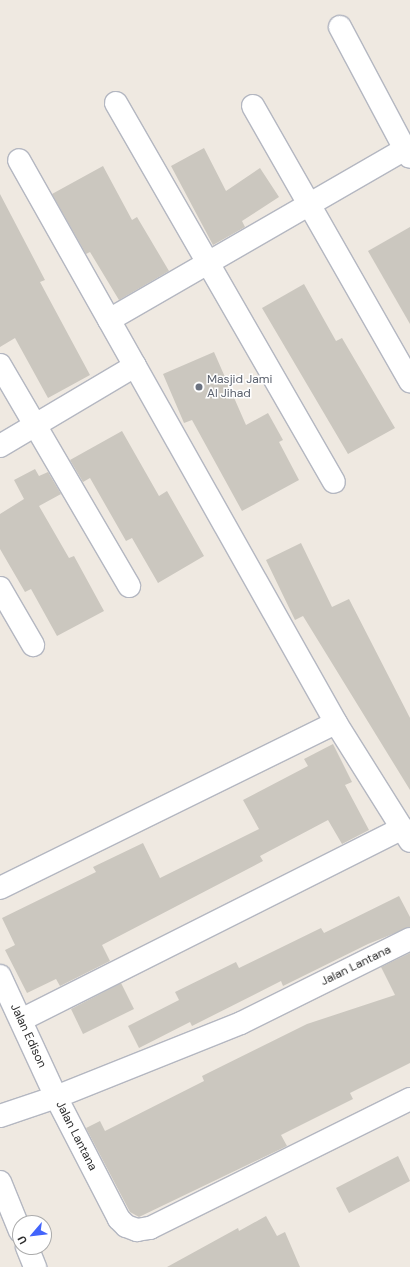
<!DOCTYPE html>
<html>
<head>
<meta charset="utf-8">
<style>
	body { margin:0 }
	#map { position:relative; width:410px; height:1267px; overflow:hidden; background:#efe9e1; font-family:"DM Sans",sans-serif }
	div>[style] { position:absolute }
	.building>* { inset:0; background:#cbc7bf }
	.roads { filter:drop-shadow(1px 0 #b4b7c1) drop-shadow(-1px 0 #b4b7c1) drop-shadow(0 1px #b4b7c1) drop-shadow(0 -1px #b4b7c1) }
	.minor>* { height:22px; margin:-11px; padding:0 11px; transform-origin:11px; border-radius:11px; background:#fff }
	.dots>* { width:11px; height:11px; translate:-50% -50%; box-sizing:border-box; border:2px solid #fff; border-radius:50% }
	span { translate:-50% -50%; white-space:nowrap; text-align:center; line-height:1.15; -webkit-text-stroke:3px #fff; paint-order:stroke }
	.worship-label { font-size:12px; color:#5b616d }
	.left { translate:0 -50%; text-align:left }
	.street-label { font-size:12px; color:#2e2e2e }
	.north { position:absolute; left:12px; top:1215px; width:40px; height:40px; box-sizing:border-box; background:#fff; border:1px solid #ababab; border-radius:50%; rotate:242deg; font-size:11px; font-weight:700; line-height:16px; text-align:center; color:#2e2e2e }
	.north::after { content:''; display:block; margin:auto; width:14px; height:18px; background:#4264fb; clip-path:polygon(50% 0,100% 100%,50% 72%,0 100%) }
</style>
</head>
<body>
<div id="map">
	<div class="building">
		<div style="clip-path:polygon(204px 148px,226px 191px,260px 168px,279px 197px,242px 221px,245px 227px,213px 245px,171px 166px)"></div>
		<div style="clip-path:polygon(103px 166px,132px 220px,137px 217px,169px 271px,119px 300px,90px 252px,86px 254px,52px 194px)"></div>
		<div style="clip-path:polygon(0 194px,45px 280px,40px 282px,90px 375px,48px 398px,15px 338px,0 347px)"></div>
		<div style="clip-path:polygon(410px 227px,410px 324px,368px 251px)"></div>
		<div style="clip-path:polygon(304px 284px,336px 341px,342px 338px,395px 428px,348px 454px,262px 308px)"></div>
		<div style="clip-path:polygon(214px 352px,246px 425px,268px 413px,283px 440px,279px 442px,299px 480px,242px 511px,192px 420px,184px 423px,163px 374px)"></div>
		<div style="clip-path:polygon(122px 431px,159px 496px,167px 491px,204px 556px,158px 583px,132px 538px,126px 541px,90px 478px,83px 482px,70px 460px)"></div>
		<div style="clip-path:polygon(35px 469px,39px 476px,48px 472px,61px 494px,39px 506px,69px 558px,74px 556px,104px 611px,57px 636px,31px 589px,25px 592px,0 549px,0 514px,24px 499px,14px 480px)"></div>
		<div style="clip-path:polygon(301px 543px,332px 607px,349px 599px,410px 718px,410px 790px,303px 616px,295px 620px,266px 560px)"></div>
		<div style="clip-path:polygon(333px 744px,352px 782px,345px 785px,369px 830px,342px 844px,328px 820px,260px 856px,263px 861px,102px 945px,110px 961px,60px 986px,56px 979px,27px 993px,5px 950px,15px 945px,2px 918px,96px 872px,93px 867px,143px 843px,160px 878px,259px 829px,243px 800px,308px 766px,304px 759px)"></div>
		<div style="clip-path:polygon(399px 896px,410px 917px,410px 927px,368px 944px,283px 986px,281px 981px,192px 1026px,190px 1022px,139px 1048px,128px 1026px,179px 1000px,175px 992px,236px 962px,239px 968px,321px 928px,324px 933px)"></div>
		<div style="clip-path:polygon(410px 953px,410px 1063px,350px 1093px,353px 1099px,281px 1135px,287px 1146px,139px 1217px,130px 1212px,86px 1128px,100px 1121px,105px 1131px,204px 1081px,202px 1076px,307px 1024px,395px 995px,381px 967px)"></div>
		<div style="clip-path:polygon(121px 983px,134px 1009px,83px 1034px,71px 1009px)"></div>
		<div style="clip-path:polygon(398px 1156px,410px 1181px,349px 1213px,336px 1188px)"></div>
		<div style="clip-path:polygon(266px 1216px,277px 1236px,285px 1232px,300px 1267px,167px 1267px,238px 1228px,239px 1231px)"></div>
	</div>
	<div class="roads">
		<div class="minor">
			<div style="left:340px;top:27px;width:138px;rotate:62deg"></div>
			<div style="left:116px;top:103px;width:437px;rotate:60.1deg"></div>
			<div style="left:253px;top:106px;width:317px;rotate:60.3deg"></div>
			<div style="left:109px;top:320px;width:342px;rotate:-30deg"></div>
			<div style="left:405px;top:149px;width:9px;rotate:58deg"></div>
			<div style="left:0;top:365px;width:256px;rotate:59.7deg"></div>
			<div style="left:135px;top:366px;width:410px;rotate:60.6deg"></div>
			<div style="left:336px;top:723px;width:139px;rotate:57.9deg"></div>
			<div style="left:0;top:446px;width:157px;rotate:-30.7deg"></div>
			<div style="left:135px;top:366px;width:236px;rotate:-119.4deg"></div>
			<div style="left:0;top:588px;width:66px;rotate:59.9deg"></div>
			<div style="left:0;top:888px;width:374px;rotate:-26.2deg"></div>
			<div style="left:0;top:976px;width:133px;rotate:65.2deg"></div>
			<div style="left:56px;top:1097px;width:137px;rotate:62.7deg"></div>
			<div style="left:119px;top:1219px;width:10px;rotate:45deg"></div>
			<div style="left:126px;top:1226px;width:12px;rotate:20deg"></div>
			<div style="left:137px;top:1230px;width:13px;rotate:-9deg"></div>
			<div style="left:150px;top:1228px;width:290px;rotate:-26.4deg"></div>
			<div style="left:21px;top:1020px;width:427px;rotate:-26.7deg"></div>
			<div style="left:0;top:1116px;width:59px;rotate:-18.7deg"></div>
			<div style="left:56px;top:1097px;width:199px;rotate:-21.8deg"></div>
			<div style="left:241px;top:1023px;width:189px;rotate:-26.4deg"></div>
			<div style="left:0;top:1182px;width:53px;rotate:67.8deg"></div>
			<div style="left:27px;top:1247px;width:22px;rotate:68deg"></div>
		</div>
	</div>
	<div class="dots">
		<div style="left:199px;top:387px;background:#6b7280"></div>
	</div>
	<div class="worship-label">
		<span class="left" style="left:207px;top:387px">Masjid Jami<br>Al Jihad</span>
	</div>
	<div class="street-label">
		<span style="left:356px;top:966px;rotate:-26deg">Jalan Lantana</span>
		<span style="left:28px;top:1036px;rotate:65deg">Jalan Edison</span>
		<span style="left:76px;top:1136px;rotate:63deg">Jalan Lantana</span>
	</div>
	<div class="north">U</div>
</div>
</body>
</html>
